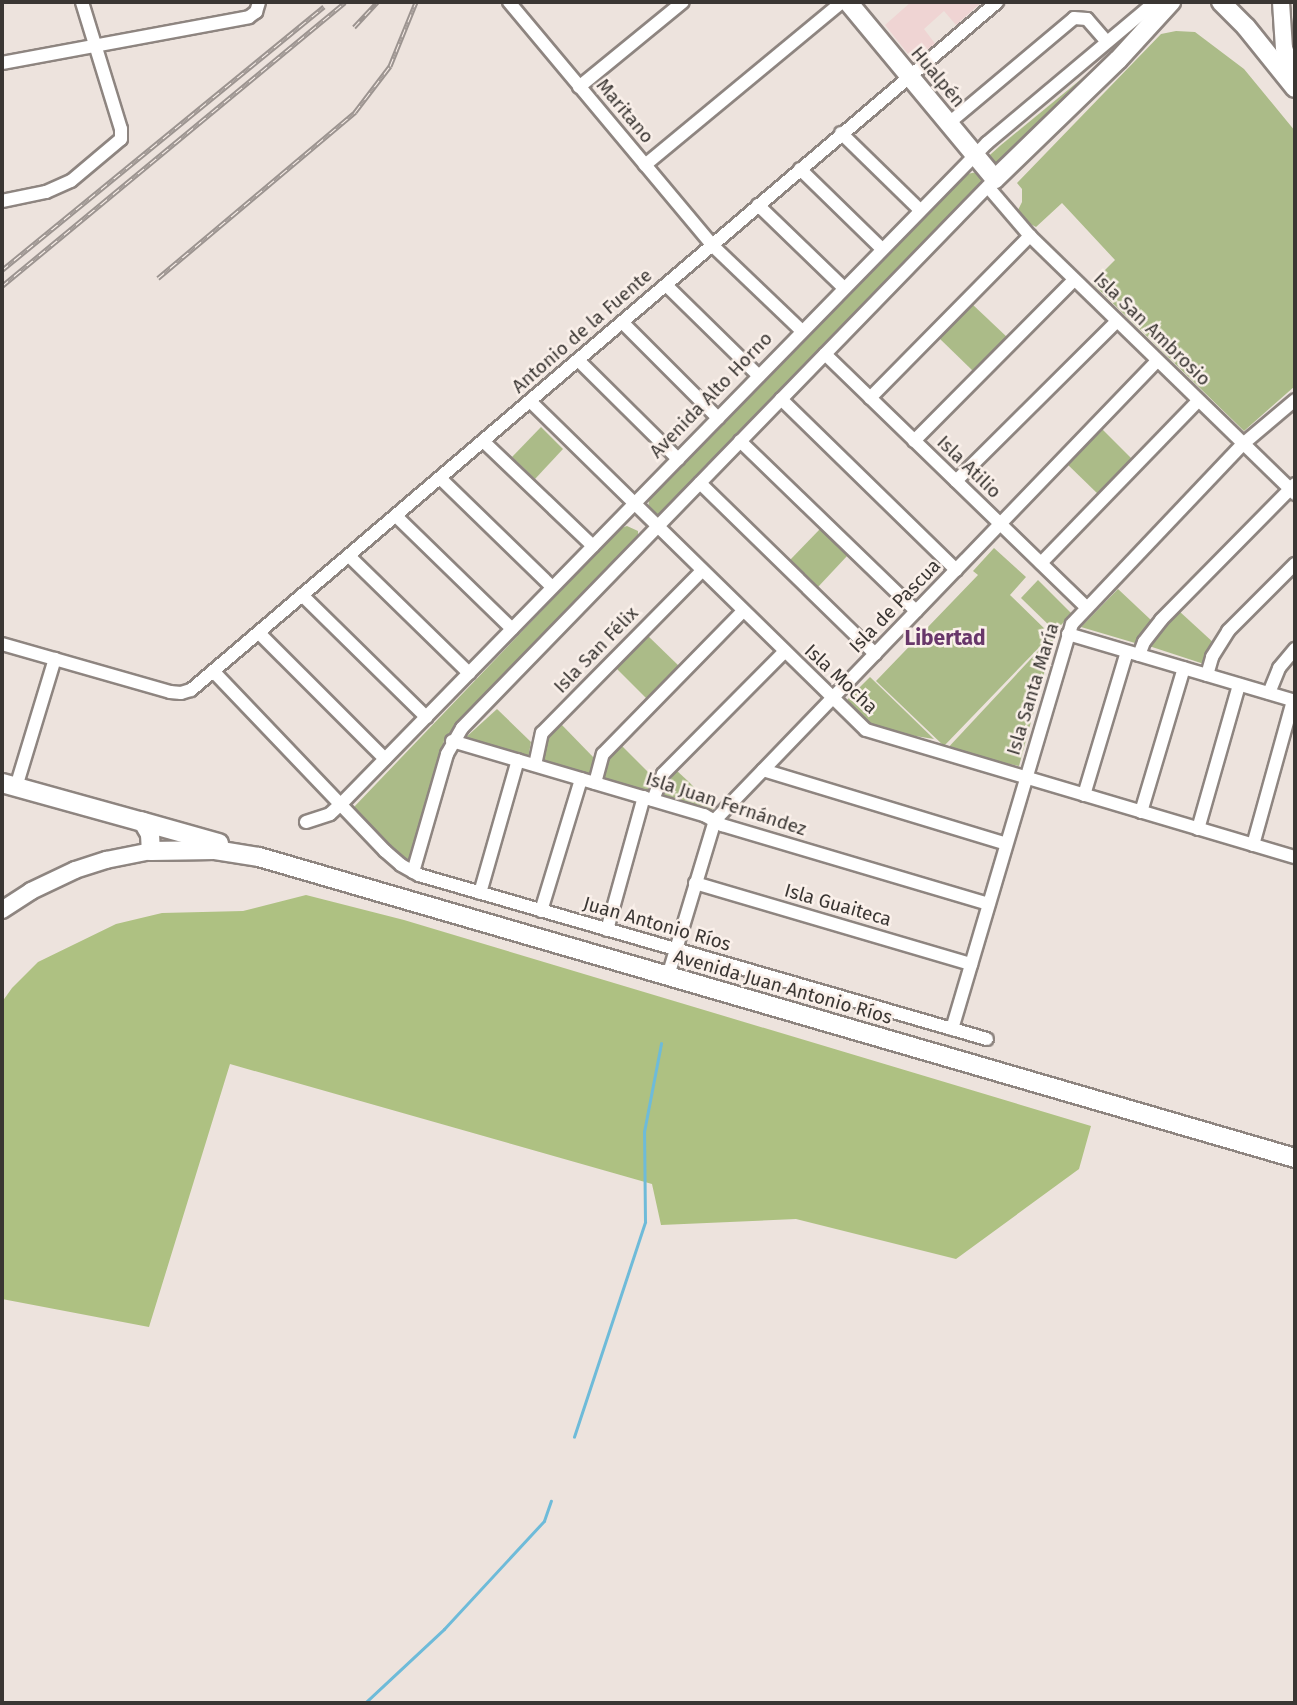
<!DOCTYPE html>
<html>
<head>
<meta charset="utf-8">
<style>
	body { margin:0 }
	#map { position:relative; width:1297px; height:1705px; overflow:hidden; background:#ede3dd; font-family:"Fira Sans",sans-serif }
	div>[style] { position:absolute }
	.education>* { inset:0; background:#efd4d3 }
	.green>* { inset:0; background:#abbb88 }
	.forest>* { inset:0; background:#aec182 }
	.stream>* { height:2.5px; margin:-1.25px; padding:0 1.25px; transform-origin:1.25px; border-radius:1.25px; background:#6ebbd9 }
	.roads { filter:drop-shadow(2px 0 #8e8580) drop-shadow(-2px 0 #8e8580) drop-shadow(0 2px #8e8580) drop-shadow(0 -2px #8e8580) }
	.street>* { height:12px; margin:-6px; padding:0 6px; transform-origin:6px; border-radius:6px; background:#fff }
	.secondary>* { height:16px; margin:-8px; padding:0 8px; transform-origin:8px; border-radius:8px; background:#fff }
	.primary>* { height:18px; margin:-9px; padding:0 9px; transform-origin:9px; border-radius:9px; background:#fff }
	.rail>* { height:5px; margin-top:-2.5px; transform-origin:0; background:repeating-linear-gradient(90deg,#faf0ea 0 8px,#9c9490 0 16px); box-sizing:border-box; border-block:2px solid #9c9490 }
	span { translate:-50% -50%; white-space:nowrap; text-align:center; line-height:1.15; -webkit-text-stroke:5px #faf0ea; paint-order:stroke }
	.street-label { font-size:19px; color:#3a3633 }
	.neighbourhood-label { font-size:21px; color:#68376a; font-weight:700 }
	.frame { position:absolute; inset:0; border:4px solid #3a3633; pointer-events:none }
</style>
</head>
<body>
<div id="map">
	<div class="education">
		<div style="clip-path:polygon(911px 2px,982px 2px,956px 25px,944px 11px,924px 29px,937px 46px,916px 64px,885px 25px)"></div>
	</div>
	<div class="green">
		<div style="clip-path:polygon(1176px 31px,1195px 32px,1244px 69px,1295px 131px,1295px 386px,1244px 431px,1092px 283px,1115px 260px,1062px 203px,1036px 227px,1015px 216px,1022px 202px,1022px 189px,1017px 183px,1161px 34px)"></div>
		<div style="clip-path:polygon(1125px 43px,998px 164px,982px 162px,1001px 145px)"></div>
		<div style="clip-path:polygon(977px 172px,981px 176px,983px 185px,661px 517px,656px 517px,648px 510px,649px 500px,959px 182px,967px 174px)"></div>
		<div style="clip-path:polygon(971px 303px,1008px 338px,974px 372px,938px 337px)"></div>
		<div style="clip-path:polygon(1099px 426px,1133px 460px,1100px 496px,1064px 461px)"></div>
		<div style="clip-path:polygon(541px 427px,563px 449px,535px 479px,512px 457px)"></div>
		<div style="clip-path:polygon(627px 526px,638px 531px,638px 540px,444px 741px,409px 862px,405px 863px,354px 807px,621px 528px)"></div>
		<div style="clip-path:polygon(820px 529px,848px 555px,818px 587px,790px 560px)"></div>
		<div style="clip-path:polygon(994px 548px,1026px 577px,1010px 595px,1051px 635px,944px 746px,876px 681px,978px 575px,973px 571px)"></div>
		<div style="clip-path:polygon(1038px 580px,1072px 614px,1055px 631px,1021px 598px)"></div>
		<div style="clip-path:polygon(1118px 589px,1152px 621px,1135px 643px,1081px 627px)"></div>
		<div style="clip-path:polygon(1179px 611px,1215px 644px,1207px 665px,1149px 646px)"></div>
		<div style="clip-path:polygon(645px 633px,680px 667px,648px 700px,613px 665px)"></div>
		<div style="clip-path:polygon(1055px 633px,1019px 766px,945px 751px)"></div>
		<div style="clip-path:polygon(870px 677px,934px 739px,884px 731px,862px 718px,845px 702px)"></div>
		<div style="clip-path:polygon(497px 709px,531px 742px,528px 759px,463px 740px)"></div>
		<div style="clip-path:polygon(560px 723px,595px 759px,592px 777px,540px 761px,548px 737px)"></div>
		<div style="clip-path:polygon(619px 743px,654px 778px,651px 795px,602px 778px,606px 758px)"></div>
		<div style="clip-path:polygon(676px 770px,689px 782px,714px 808px,708px 813px,661px 796px)"></div>
	</div>
	<div class="forest">
		<div style="clip-path:polygon(306px 895px,404px 920px,1091px 1126px,1079px 1169px,956px 1259px,796px 1219px,661px 1225px,652px 1184px,230px 1064px,149px 1327px,2px 1299px,2px 1002px,12px 988px,38px 962px,116px 924px,162px 913px,243px 911px)"></div>
	</div>
	<div class="stream">
		<div style="left:574px;top:1437px;width:226px;rotate:-71.7deg"></div>
		<div style="left:645px;top:1222px;width:90px;rotate:-90.6deg"></div>
		<div style="left:644px;top:1132px;width:90px;rotate:-79.1deg"></div>
		<div style="left:365px;top:1703px;width:108px;rotate:-43.1deg"></div>
		<div style="left:444px;top:1629px;width:147px;rotate:-47.2deg"></div>
		<div style="left:544px;top:1521px;width:21px;rotate:-71deg"></div>
	</div>
	<div class="roads">
		<div class="street">
			<div style="left:509px;top:2px;width:317px;rotate:50.1deg"></div>
			<div style="left:712px;top:245px;width:124px;rotate:43.7deg"></div>
			<div style="left:2px;top:63px;width:251px;rotate:-10.5deg"></div>
			<div style="left:249px;top:17px;width:9px;rotate:-36deg"></div>
			<div style="left:256px;top:12px;width:10px;rotate:-73deg"></div>
			<div style="left:579px;top:87px;width:134px;rotate:-39.3deg"></div>
			<div style="left:949px;top:123px;width:163px;rotate:-40deg"></div>
			<div style="left:1074px;top:18px;width:13px;rotate:4deg"></div>
			<div style="left:1087px;top:19px;width:30px;rotate:49deg"></div>
			<div style="left:841px;top:133px;width:110px;rotate:44.3deg"></div>
			<div style="left:645px;top:165px;width:256px;rotate:-39.6deg"></div>
			<div style="left:800px;top:169px;width:115px;rotate:44.3deg"></div>
			<div style="left:988px;top:187px;width:65px;rotate:49.4deg"></div>
			<div style="left:1030px;top:236px;width:370px;rotate:44.2deg"></div>
			<div style="left:2px;top:201px;width:45px;rotate:-11.6deg"></div>
			<div style="left:46px;top:192px;width:27px;rotate:-24deg"></div>
			<div style="left:71px;top:181px;width:65px;rotate:-40deg"></div>
			<div style="left:121px;top:139px;width:10px;rotate:-90deg"></div>
			<div style="left:121px;top:129px;width:133px;rotate:-107.1deg"></div>
			<div style="left:758px;top:205px;width:120px;rotate:44deg"></div>
			<div style="left:666px;top:285px;width:130px;rotate:44.4deg"></div>
			<div style="left:622px;top:322px;width:136px;rotate:45deg"></div>
			<div style="left:825px;top:354px;width:363px;rotate:44.1deg"></div>
			<div style="left:578px;top:360px;width:141px;rotate:44.7deg"></div>
			<div style="left:870px;top:398px;width:228px;rotate:-45.4deg"></div>
			<div style="left:781px;top:399px;width:245px;rotate:44.3deg"></div>
			<div style="left:530px;top:401px;width:470px;rotate:44.4deg"></div>
			<div style="left:866px;top:730px;width:447px;rotate:16.5deg"></div>
			<div style="left:483px;top:441px;width:152px;rotate:43.7deg"></div>
			<div style="left:740px;top:441px;width:245px;rotate:44deg"></div>
			<div style="left:914px;top:441px;width:227px;rotate:-45.2deg"></div>
			<div style="left:440px;top:478px;width:156px;rotate:44.2deg"></div>
			<div style="left:956px;top:481px;width:226px;rotate:-44.8deg"></div>
			<div style="left:700px;top:483px;width:245px;rotate:44.3deg"></div>
			<div style="left:396px;top:516px;width:162px;rotate:44.2deg"></div>
			<div style="left:349px;top:556px;width:168px;rotate:44.3deg"></div>
			<div style="left:1041px;top:563px;width:226px;rotate:-45.9deg"></div>
			<div style="left:303px;top:596px;width:173px;rotate:44.5deg"></div>
			<div style="left:259px;top:633px;width:178px;rotate:45deg"></div>
			<div style="left:1068px;top:634px;width:237px;rotate:16.4deg"></div>
			<div style="left:2px;top:644px;width:175px;rotate:15.9deg"></div>
			<div style="left:170px;top:692px;width:11px;rotate:5deg"></div>
			<div style="left:181px;top:693px;width:10px;rotate:-17deg"></div>
			<div style="left:191px;top:690px;width:1060px;rotate:-40.48deg"></div>
			<div style="left:1139px;top:655px;width:14px;rotate:-69deg"></div>
			<div style="left:1144px;top:642px;width:28px;rotate:-52deg"></div>
			<div style="left:1161px;top:620px;width:191px;rotate:-45.4deg"></div>
			<div style="left:214px;top:672px;width:248px;rotate:46.3deg"></div>
			<div style="left:385px;top:851px;width:21px;rotate:41deg"></div>
			<div style="left:401px;top:865px;width:21px;rotate:29deg"></div>
			<div style="left:419px;top:875px;width:591px;rotate:16.11deg"></div>
			<div style="left:1207px;top:675px;width:19px;rotate:-74deg"></div>
			<div style="left:1212px;top:657px;width:31px;rotate:-58deg"></div>
			<div style="left:1228px;top:631px;width:95px;rotate:-45deg"></div>
			<div style="left:1269px;top:693px;width:27px;rotate:-68deg"></div>
			<div style="left:1279px;top:668px;width:25px;rotate:-50deg"></div>
			<div style="left:452px;top:741px;width:263px;rotate:16.4deg"></div>
			<div style="left:704px;top:815px;width:21px;rotate:29deg"></div>
			<div style="left:722px;top:825px;width:278px;rotate:16.5deg"></div>
			<div style="left:535px;top:765px;width:33px;rotate:-78deg"></div>
			<div style="left:542px;top:733px;width:228px;rotate:-45.4deg"></div>
			<div style="left:763px;top:770px;width:254px;rotate:16.9deg"></div>
			<div style="left:595px;top:783px;width:30px;rotate:-75deg"></div>
			<div style="left:603px;top:754px;width:200px;rotate:-45.6deg"></div>
			<div style="left:16px;top:787px;width:134px;rotate:-73.1deg"></div>
			<div style="left:1084px;top:795px;width:149px;rotate:-73.3deg"></div>
			<div style="left:653px;top:800px;width:28px;rotate:-69deg"></div>
			<div style="left:663px;top:774px;width:172px;rotate:-45.2deg"></div>
			<div style="left:1141px;top:812px;width:150px;rotate:-73.4deg"></div>
			<div style="left:306px;top:822px;width:25px;rotate:-18deg"></div>
			<div style="left:330px;top:814px;width:16px;rotate:-43deg"></div>
			<div style="left:342px;top:803px;width:923px;rotate:-45.66deg"></div>
			<div style="left:987px;top:143px;width:219px;rotate:-40deg"></div>
			<div style="left:1198px;top:829px;width:150px;rotate:-74.1deg"></div>
			<div style="left:1253px;top:845px;width:149px;rotate:-74.5deg"></div>
			<div style="left:413px;top:872px;width:123px;rotate:-73.9deg"></div>
			<div style="left:447px;top:754px;width:30px;rotate:-60deg"></div>
			<div style="left:462px;top:728px;width:765px;rotate:-45.85deg"></div>
			<div style="left:695px;top:883px;width:288px;rotate:16.4deg"></div>
			<div style="left:480px;top:893px;width:138px;rotate:-74.1deg"></div>
			<div style="left:541px;top:911px;width:138px;rotate:-73.1deg"></div>
			<div style="left:607px;top:930px;width:138px;rotate:-74.5deg"></div>
			<div style="left:668px;top:976px;width:163px;rotate:-73.2deg"></div>
			<div style="left:715px;top:820px;width:637px;rotate:-46.08deg"></div>
			<div style="left:952px;top:1029px;width:422px;rotate:-73.5deg"></div>
			<div style="left:1072px;top:624px;width:248px;rotate:-46.5deg"></div>
			<div style="left:1243px;top:444px;width:68px;rotate:-40.2deg"></div>
		</div>
		<div class="secondary">
			<div style="left:1281px;top:2px;width:46px;rotate:86.3deg"></div>
			<div style="left:1284px;top:48px;width:33px;rotate:70deg"></div>
			<div style="left:2px;top:910px;width:35px;rotate:-33deg"></div>
			<div style="left:31px;top:891px;width:49px;rotate:-25.5deg"></div>
			<div style="left:75px;top:870px;width:33px;rotate:-18deg"></div>
			<div style="left:106px;top:860px;width:46px;rotate:-11.3deg"></div>
		</div>
		<div class="primary">
			<div style="left:848px;top:2px;width:230px;rotate:50.3deg"></div>
			<div style="left:995px;top:179px;width:171px;rotate:-44.1deg"></div>
			<div style="left:1118px;top:60px;width:79px;rotate:-47.6deg"></div>
			<div style="left:1221px;top:2px;width:35px;rotate:45deg"></div>
			<div style="left:1246px;top:27px;width:78px;rotate:51.2deg"></div>
			<div style="left:2px;top:783px;width:146px;rotate:15.5deg"></div>
			<div style="left:143px;top:822px;width:14px;rotate:60deg"></div>
			<div style="left:150px;top:834px;width:17px;rotate:87deg"></div>
			<div style="left:151px;top:851px;width:64px;rotate:-0.9deg"></div>
			<div style="left:215px;top:850px;width:45px;rotate:9deg"></div>
			<div style="left:259px;top:857px;width:1079px;rotate:16.2deg"></div>
			<div style="left:140px;top:821px;width:82px;rotate:15.6deg"></div>
		</div>
	</div>
	<div class="rail">
		<div style="left:354px;top:27px;width:34px;rotate:-47deg"></div>
		<div style="left:2px;top:270px;width:416px;rotate:-39.3deg"></div>
		<div style="left:158px;top:278px;width:258px;rotate:-40.1deg"></div>
		<div style="left:355px;top:112px;width:58px;rotate:-52.7deg"></div>
		<div style="left:390px;top:66px;width:69px;rotate:-67.9deg"></div>
		<div style="left:2px;top:286px;width:445px;rotate:-39.6deg"></div>
	</div>
	<div class="street-label">
		<span style="left:938px;top:77px;rotate:50deg">Hualpén</span>
		<span style="left:625px;top:111px;rotate:50deg">Maritano</span>
		<span style="left:1152px;top:329px;rotate:44deg">Isla San Ambrosio</span>
		<span style="left:582px;top:331px;rotate:-41deg">Antonio de la Fuente</span>
		<span style="left:711px;top:395px;rotate:-46deg">Avenida Alto Horno</span>
		<span style="left:969px;top:467px;rotate:44deg">Isla Atilio</span>
		<span style="left:895px;top:606px;rotate:-46deg">Isla de Pascua</span>
		<span style="left:596px;top:650px;rotate:-46deg">Isla San Félix</span>
		<span style="left:841px;top:679px;rotate:43deg">Isla Mocha</span>
		<span style="left:1033px;top:689px;rotate:-73deg">Isla Santa María</span>
		<span style="left:726px;top:804px;rotate:18deg">Isla Juan Fernández</span>
		<span style="left:838px;top:905px;rotate:16deg">Isla Guaiteca</span>
		<span style="left:657px;top:924px;rotate:16deg">Juan Antonio Ríos</span>
		<span style="left:783px;top:987px;rotate:16deg">Avenida Juan Antonio Ríos</span>
	</div>
	<div class="neighbourhood-label">
		<span style="left:945px;top:638px">Libertad</span>
	</div>
	<div class="frame"></div>
</div>
</body>
</html>
